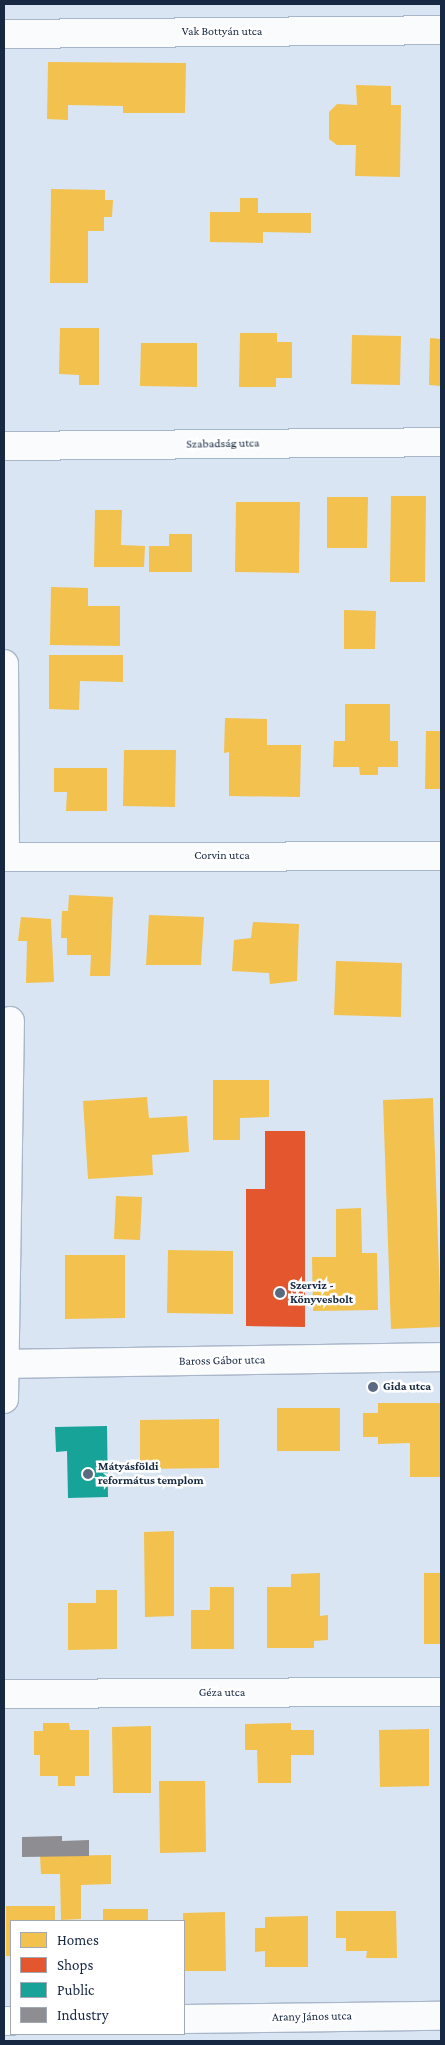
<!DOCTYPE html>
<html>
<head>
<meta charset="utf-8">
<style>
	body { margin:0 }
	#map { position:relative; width:445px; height:2045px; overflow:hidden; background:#dae5f4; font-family:"Crimson Pro",serif }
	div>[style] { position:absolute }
	.homes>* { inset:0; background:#f2c14e }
	.shops>* { inset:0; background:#e4572e }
	.public>* { inset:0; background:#17a398 }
	.industry>* { inset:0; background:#8d8d92 }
	.roads { filter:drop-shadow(1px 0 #a8b6c9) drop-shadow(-1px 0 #a8b6c9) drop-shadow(0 1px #a8b6c9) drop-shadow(0 -1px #a8b6c9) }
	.minor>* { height:28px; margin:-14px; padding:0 14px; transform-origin:14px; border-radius:14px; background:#f9fbfd }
	.tertiary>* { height:28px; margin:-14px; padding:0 14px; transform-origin:14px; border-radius:14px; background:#f9fbfd }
	.dots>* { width:14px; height:14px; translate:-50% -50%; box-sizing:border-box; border:2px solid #fff; border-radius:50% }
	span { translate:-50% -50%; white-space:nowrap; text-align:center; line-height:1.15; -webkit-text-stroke:5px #fff; paint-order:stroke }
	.street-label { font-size:12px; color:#162842 }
	.poi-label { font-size:12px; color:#162842; font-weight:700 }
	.left { translate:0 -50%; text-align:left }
	.frame { position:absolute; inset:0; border:5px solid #162842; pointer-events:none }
	.legend { position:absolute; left:10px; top:1920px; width:175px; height:115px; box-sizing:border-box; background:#fff; border:1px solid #a2a9b3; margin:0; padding:6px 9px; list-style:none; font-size:15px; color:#162842 }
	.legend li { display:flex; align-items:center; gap:10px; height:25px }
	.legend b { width:25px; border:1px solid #a2a9b3 }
</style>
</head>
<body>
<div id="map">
	<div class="homes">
		<div style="clip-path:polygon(48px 62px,186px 63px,185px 113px,123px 113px,123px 106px,68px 105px,68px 120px,47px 119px)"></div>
		<div style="clip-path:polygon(356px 85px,391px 86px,391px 105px,401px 105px,400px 177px,355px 176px,356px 145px,337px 145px,329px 139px,329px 112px,337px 104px,357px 105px)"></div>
		<div style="clip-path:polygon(51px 189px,105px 190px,105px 200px,113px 200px,112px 217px,104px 217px,104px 231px,88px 231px,88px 283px,50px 283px)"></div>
		<div style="clip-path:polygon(240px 198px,258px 198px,258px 213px,311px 213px,311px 233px,263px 232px,263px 243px,210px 242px,210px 212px,240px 212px)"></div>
		<div style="clip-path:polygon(60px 328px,99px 328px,99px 385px,79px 385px,79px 375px,59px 374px)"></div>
		<div style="clip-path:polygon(240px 333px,277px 333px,277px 342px,292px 342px,292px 378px,276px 378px,276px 387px,239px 387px)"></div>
		<div style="clip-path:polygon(352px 335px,401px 336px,400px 385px,351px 384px)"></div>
		<div style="clip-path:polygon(430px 338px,441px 339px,441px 386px,429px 385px)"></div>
		<div style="clip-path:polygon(141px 343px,197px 343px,197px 387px,140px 386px)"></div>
		<div style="clip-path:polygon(391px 496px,426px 496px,425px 582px,390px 582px)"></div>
		<div style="clip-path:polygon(327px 497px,368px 497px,367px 548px,327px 548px)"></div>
		<div style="clip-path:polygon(236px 502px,300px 502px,299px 573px,235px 572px)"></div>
		<div style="clip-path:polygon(95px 510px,122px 510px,121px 545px,145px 546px,144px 567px,94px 567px)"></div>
		<div style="clip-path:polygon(169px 534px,192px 534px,192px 572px,149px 572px,149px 546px,169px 546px)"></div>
		<div style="clip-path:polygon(51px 587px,88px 588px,88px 606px,120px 606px,120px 646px,50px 645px)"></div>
		<div style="clip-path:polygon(344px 610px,376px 611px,375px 649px,344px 649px)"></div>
		<div style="clip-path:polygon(49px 655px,123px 655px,123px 682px,80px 681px,79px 710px,49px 709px)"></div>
		<div style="clip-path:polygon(345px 704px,390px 704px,390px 741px,398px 741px,398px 767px,378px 767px,378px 775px,360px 775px,359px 767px,333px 767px,334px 741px,345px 741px)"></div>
		<div style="clip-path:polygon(225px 718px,267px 719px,267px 745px,301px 745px,300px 797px,229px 796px,229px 752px,224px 753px)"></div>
		<div style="clip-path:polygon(426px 731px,441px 731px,441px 789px,425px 789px)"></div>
		<div style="clip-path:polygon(124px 750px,176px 750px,175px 807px,123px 806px)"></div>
		<div style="clip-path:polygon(54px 768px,107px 768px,107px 811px,66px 811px,67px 792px,54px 792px)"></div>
		<div style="clip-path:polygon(69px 895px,113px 897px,110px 976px,90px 976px,91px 955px,67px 955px,67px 938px,61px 938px,62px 911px,68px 911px)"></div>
		<div style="clip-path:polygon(149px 915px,204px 917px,201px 965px,146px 965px)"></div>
		<div style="clip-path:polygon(21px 917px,51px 919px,54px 982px,26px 983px,27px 941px,18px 941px)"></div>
		<div style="clip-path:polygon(253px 922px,299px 924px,297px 981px,270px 984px,269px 973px,232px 971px,234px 940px,251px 938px)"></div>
		<div style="clip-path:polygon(336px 961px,402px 963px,401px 1017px,334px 1015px)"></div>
		<div style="clip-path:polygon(213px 1080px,269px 1080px,269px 1117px,240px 1118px,240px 1140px,213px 1140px)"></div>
		<div style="clip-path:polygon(147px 1097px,149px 1118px,187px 1116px,189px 1152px,152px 1155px,153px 1175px,88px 1179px,83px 1101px)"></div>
		<div style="clip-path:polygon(433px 1098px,441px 1327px,391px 1329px,383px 1100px)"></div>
		<div style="clip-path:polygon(116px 1196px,142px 1197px,140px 1240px,114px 1239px)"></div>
		<div style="clip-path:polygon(361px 1208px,362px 1253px,377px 1253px,378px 1310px,313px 1311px,312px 1257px,336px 1257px,336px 1209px)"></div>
		<div style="clip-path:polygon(168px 1250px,233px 1251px,233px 1314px,167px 1313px)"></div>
		<div style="clip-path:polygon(65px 1255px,125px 1255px,125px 1318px,65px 1319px)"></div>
		<div style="clip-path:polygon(378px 1403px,440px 1403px,440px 1477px,410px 1477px,410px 1443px,378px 1444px,378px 1437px,363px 1437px,363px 1413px,378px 1413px)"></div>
		<div style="clip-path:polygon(277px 1408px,340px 1408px,340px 1451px,277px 1451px)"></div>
		<div style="clip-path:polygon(219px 1419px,219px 1468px,140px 1469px,140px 1420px)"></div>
		<div style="clip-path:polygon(174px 1531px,174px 1616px,145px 1617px,144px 1532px)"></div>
		<div style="clip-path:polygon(320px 1573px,320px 1616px,328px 1615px,328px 1640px,314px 1641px,314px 1648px,267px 1648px,267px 1587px,291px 1587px,291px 1574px)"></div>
		<div style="clip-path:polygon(424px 1573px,441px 1573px,441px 1644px,424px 1644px)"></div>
		<div style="clip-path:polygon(210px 1587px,234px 1587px,234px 1649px,191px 1649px,191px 1610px,210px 1610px)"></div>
		<div style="clip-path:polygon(96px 1590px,117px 1590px,117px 1649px,68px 1650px,68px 1603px,96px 1603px)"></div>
		<div style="clip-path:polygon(43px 1723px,69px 1723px,70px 1730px,89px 1730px,89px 1776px,75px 1776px,75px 1786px,58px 1786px,58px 1776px,40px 1776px,40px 1755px,34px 1755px,34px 1731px,43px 1731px)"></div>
		<div style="clip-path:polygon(291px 1723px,291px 1730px,314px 1730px,314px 1755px,291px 1755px,291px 1783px,258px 1783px,257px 1750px,245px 1750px,245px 1724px)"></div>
		<div style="clip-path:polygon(151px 1726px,151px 1793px,113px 1793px,112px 1727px)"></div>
		<div style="clip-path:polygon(429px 1729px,429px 1786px,380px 1787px,379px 1730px)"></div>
		<div style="clip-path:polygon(159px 1781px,205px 1781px,206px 1852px,160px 1853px)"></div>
		<div style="clip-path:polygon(111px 1855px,111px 1884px,81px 1885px,81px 1919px,61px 1920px,60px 1874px,41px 1874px,40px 1856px)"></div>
		<div style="clip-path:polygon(6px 1906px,55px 1906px,55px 1921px,11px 1921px,11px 1956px,6px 1956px)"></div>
		<div style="clip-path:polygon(103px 1909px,148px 1909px,148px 1921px,103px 1921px)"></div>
		<div style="clip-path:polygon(336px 1911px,396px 1911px,397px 1958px,366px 1958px,367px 1951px,346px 1951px,346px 1938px,336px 1938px)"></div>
		<div style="clip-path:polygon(225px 1912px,226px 1971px,184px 1971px,183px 1913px)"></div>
		<div style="clip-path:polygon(308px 1916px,308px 1967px,265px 1967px,265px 1951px,255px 1952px,255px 1928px,265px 1928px,265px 1917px)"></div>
	</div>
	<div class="shops">
		<div style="clip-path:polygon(265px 1131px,305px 1131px,305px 1327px,246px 1326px,246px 1189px,265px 1189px)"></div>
	</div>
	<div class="public">
		<div style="clip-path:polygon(107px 1426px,108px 1497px,68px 1498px,67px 1451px,56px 1452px,55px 1427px)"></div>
	</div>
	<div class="industry">
		<div style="clip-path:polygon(62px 1836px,62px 1841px,89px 1840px,89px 1856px,22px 1857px,22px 1837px)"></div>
	</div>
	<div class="roads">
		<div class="minor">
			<div style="left:4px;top:34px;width:437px;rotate:-0.5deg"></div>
			<div style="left:4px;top:446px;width:437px;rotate:-0.5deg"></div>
			<div style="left:4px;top:664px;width:193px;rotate:89.7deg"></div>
			<div style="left:4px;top:857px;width:437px;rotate:-0.1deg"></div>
			<div style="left:4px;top:1399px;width:378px;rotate:-89.1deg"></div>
			<div style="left:4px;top:1694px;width:437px;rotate:-0.3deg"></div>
			<div style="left:184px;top:2019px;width:257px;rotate:-0.7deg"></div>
			<div style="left:4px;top:2021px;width:7px"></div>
		</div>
		<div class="tertiary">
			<div style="left:4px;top:1364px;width:437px;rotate:-0.9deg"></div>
		</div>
	</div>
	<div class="dots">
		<div style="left:280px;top:1293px;background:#5b6a80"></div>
		<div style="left:373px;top:1387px;background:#5b6a80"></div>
		<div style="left:88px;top:1474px;background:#5b6a80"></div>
	</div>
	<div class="street-label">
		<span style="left:222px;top:32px">Vak Bottyán utca</span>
		<span style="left:223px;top:444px;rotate:-1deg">Szabadság utca</span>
		<span style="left:222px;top:856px">Corvin utca</span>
		<span style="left:222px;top:1361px;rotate:-1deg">Baross Gábor utca</span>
		<span style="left:222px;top:1693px">Géza utca</span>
		<span style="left:312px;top:2017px;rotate:-1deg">Arany János utca</span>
	</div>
	<div class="poi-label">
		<span class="left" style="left:290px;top:1293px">Szerviz -<br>Könyvesbolt</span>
		<span class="left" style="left:383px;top:1387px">Gida utca</span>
		<span class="left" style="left:98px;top:1474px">Mátyásföldi<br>református templom</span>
	</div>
	<div class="frame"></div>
	<ul class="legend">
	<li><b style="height:14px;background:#f2c14e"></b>Homes</li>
	<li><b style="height:14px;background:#e4572e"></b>Shops</li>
	<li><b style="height:14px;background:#17a398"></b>Public</li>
	<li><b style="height:14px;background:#8d8d92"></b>Industry</li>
	</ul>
</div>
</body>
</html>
